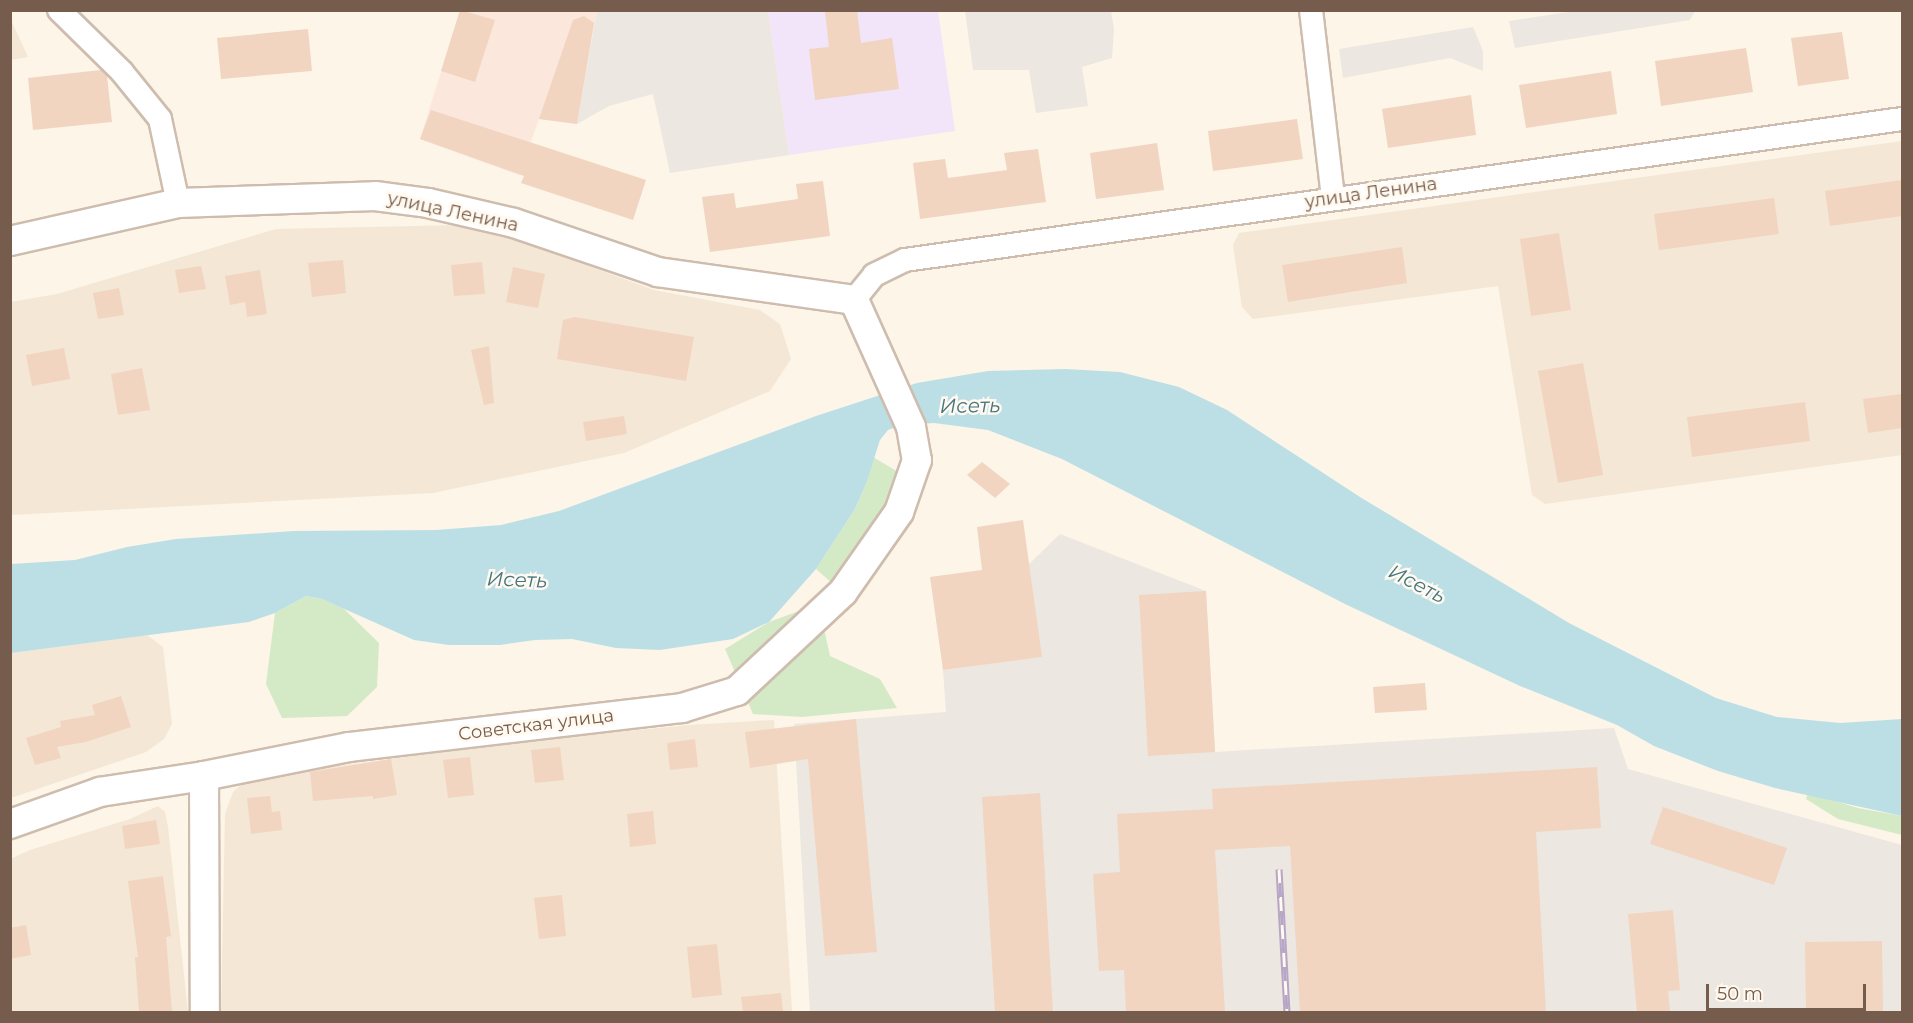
<!DOCTYPE html>
<html>
<head>
<meta charset="utf-8">
<style>
	body { margin:0 }
	#map { position:relative; width:1913px; height:1023px; overflow:hidden; background:#fcf5e8; font-family:Montserrat,sans-serif }
	div>[style] { position:absolute }
	.residential>* { inset:0; background:#f4e7d6 }
	.commercial>* { inset:0; background:#fce7dc }
	.industrial>* { inset:0; background:#ede7e1 }
	.education>* { inset:0; background:#f2e4f9 }
	.green>* { inset:0; background:#d4eac6 }
	.water>* { inset:0; background:#bcdfe6 }
	.building>* { inset:0; background:#f1d5c0 }
	.roads { filter:drop-shadow(2px 0 #cebdae) drop-shadow(-2px 0 #cebdae) drop-shadow(0 2px #cebdae) drop-shadow(0 -2px #cebdae) }
	.minor>* { height:22px; margin:-11px; padding:0 11px; transform-origin:11px; border-radius:11px; background:#fff }
	.tertiary>* { height:28px; margin:-14px; padding:0 14px; transform-origin:14px; border-radius:14px; background:#fff }
	.rail>* { height:7px; margin-top:-3.5px; transform-origin:0; background:repeating-linear-gradient(90deg,#fff9ef 0 14px,#b8a6c7 0 28px); box-sizing:border-box; border-block:2px solid #b8a6c7 }
	span { translate:-50% -50%; white-space:nowrap; text-align:center; line-height:1.15; -webkit-text-stroke:5px #fff9ef; paint-order:stroke }
	.street-label { font-size:18px; color:#765c4c }
	.water-label { font-size:20px; color:#437682; font-style:italic }
	.frame { position:absolute; inset:0; border:12px solid #765c4c; pointer-events:none }
	.scale { position:absolute; left:1706px; top:984px; width:160px; height:27px; box-sizing:border-box; border:3px solid #765c4c; border-top:0; padding-left:8px; font-size:18px; line-height:21px; white-space:nowrap; color:#765c4c; -webkit-text-stroke:4px #fff9ef; paint-order:stroke }
</style>
</head>
<body>
<div id="map">
	<div class="residential">
		<div style="clip-path:polygon(10px 20px,11px 20px,28px 57px,11px 60px)"></div>
		<div style="clip-path:polygon(1902px 141px,1902px 455px,1545px 504px,1532px 495px,1498px 286px,1253px 319px,1242px 307px,1233px 245px,1239px 233px)"></div>
		<div style="clip-path:polygon(462px 225px,494px 231px,654px 290px,760px 310px,780px 324px,791px 359px,770px 391px,624px 453px,433px 493px,11px 515px,11px 302px,57px 294px,276px 229px)"></div>
		<div style="clip-path:polygon(147px 635px,163px 647px,172px 724px,164px 739px,146px 752px,11px 798px,10px 653px)"></div>
		<div style="clip-path:polygon(774px 720px,792px 1012px,221px 1012px,225px 814px,233px 792px,245px 781px,285px 773px,526px 741px,689px 725px)"></div>
		<div style="clip-path:polygon(158px 806px,165px 812px,168px 827px,188px 1012px,11px 1012px,10px 859px,30px 850px,130px 819px)"></div>
	</div>
	<div class="commercial">
		<div style="clip-path:polygon(460px 11px,597px 11px,577px 124px,539px 119px,519px 175px,420px 139px)"></div>
	</div>
	<div class="industrial">
		<div style="clip-path:polygon(597px 11px,768px 11px,789px 155px,670px 173px,653px 94px,609px 106px,577px 124px)"></div>
		<div style="clip-path:polygon(965px 11px,1111px 11px,1114px 29px,1112px 58px,1082px 67px,1088px 106px,1036px 113px,1029px 70px,973px 70px)"></div>
		<div style="clip-path:polygon(1575px 11px,1575px 10px,1695px 11px,1690px 20px,1515px 48px,1509px 21px)"></div>
		<div style="clip-path:polygon(1473px 27px,1483px 51px,1483px 71px,1450px 58px,1343px 78px,1339px 49px)"></div>
		<div style="clip-path:polygon(1060px 534px,1206px 591px,1215px 752px,1614px 728px,1628px 769px,1902px 845px,1902px 1012px,810px 1012px,794px 724px,946px 712px,943px 670px,1041px 657px,1029px 564px)"></div>
	</div>
	<div class="education">
		<div style="clip-path:polygon(768px 11px,938px 11px,955px 131px,789px 155px)"></div>
	</div>
	<div class="green">
		<div style="clip-path:polygon(873px 457px,905px 476px,856px 580px,833px 584px,816px 569px,855px 509px,866px 484px)"></div>
		<div style="clip-path:polygon(306px 596px,322px 599px,343px 608px,379px 643px,377px 687px,347px 716px,282px 718px,266px 684px,275px 613px)"></div>
		<div style="clip-path:polygon(799px 611px,821px 615px,830px 656px,880px 679px,897px 708px,802px 717px,753px 714px,725px 649px,769px 622px)"></div>
		<div style="clip-path:polygon(1808px 793px,1858px 808px,1902px 816px,1902px 835px,1838px 819px,1806px 799px)"></div>
	</div>
	<div class="water">
		<div style="clip-path:polygon(1065px 369px,1120px 372px,1179px 387px,1227px 410px,1360px 497px,1569px 623px,1716px 698px,1777px 717px,1840px 723px,1902px 719px,1902px 816px,1775px 788px,1718px 771px,1654px 746px,1617px 725px,1520px 686px,1345px 604px,1062px 459px,988px 430px,934px 423px,902px 425px,888px 430px,880px 440px,866px 484px,855px 509px,816px 569px,769px 622px,733px 639px,660px 650px,616px 648px,572px 639px,535px 640px,500px 645px,449px 645px,414px 640px,322px 599px,306px 596px,275px 613px,249px 622px,11px 653px,11px 564px,75px 560px,127px 547px,176px 539px,294px 531px,436px 530px,501px 525px,559px 511px,816px 416px,917px 383px,988px 371px)"></div>
	</div>
	<div class="building">
		<div style="clip-path:polygon(460px 10px,495px 20px,475px 82px,441px 71px)"></div>
		<div style="clip-path:polygon(857px 10px,861px 43px,892px 38px,899px 89px,815px 100px,809px 49px,829px 47px,825px 12px)"></div>
		<div style="clip-path:polygon(584px 16px,594px 23px,577px 124px,539px 119px,573px 20px)"></div>
		<div style="clip-path:polygon(308px 29px,312px 71px,221px 79px,217px 38px)"></div>
		<div style="clip-path:polygon(1842px 32px,1849px 79px,1798px 86px,1791px 38px)"></div>
		<div style="clip-path:polygon(1746px 48px,1753px 92px,1661px 106px,1655px 61px)"></div>
		<div style="clip-path:polygon(101px 70px,107px 76px,112px 122px,33px 130px,28px 78px)"></div>
		<div style="clip-path:polygon(1611px 71px,1617px 114px,1526px 128px,1519px 85px)"></div>
		<div style="clip-path:polygon(1471px 95px,1476px 135px,1388px 148px,1382px 109px)"></div>
		<div style="clip-path:polygon(431px 110px,646px 180px,633px 220px,521px 183px,524px 176px,420px 139px)"></div>
		<div style="clip-path:polygon(1297px 119px,1303px 159px,1213px 171px,1208px 131px)"></div>
		<div style="clip-path:polygon(1157px 143px,1164px 190px,1096px 199px,1090px 153px)"></div>
		<div style="clip-path:polygon(1038px 149px,1046px 202px,920px 219px,913px 163px,945px 159px,948px 178px,1007px 170px,1004px 153px)"></div>
		<div style="clip-path:polygon(1902px 180px,1902px 216px,1830px 226px,1825px 191px)"></div>
		<div style="clip-path:polygon(823px 181px,830px 236px,710px 252px,702px 197px,734px 193px,736px 208px,798px 199px,796px 184px)"></div>
		<div style="clip-path:polygon(1774px 198px,1779px 234px,1659px 250px,1654px 214px)"></div>
		<div style="clip-path:polygon(1559px 233px,1571px 310px,1531px 316px,1520px 239px)"></div>
		<div style="clip-path:polygon(1402px 247px,1407px 283px,1288px 302px,1282px 265px)"></div>
		<div style="clip-path:polygon(343px 260px,346px 293px,312px 297px,308px 263px)"></div>
		<div style="clip-path:polygon(482px 262px,485px 294px,454px 296px,451px 265px)"></div>
		<div style="clip-path:polygon(201px 266px,206px 289px,179px 293px,175px 270px)"></div>
		<div style="clip-path:polygon(513px 267px,545px 274px,538px 308px,506px 302px)"></div>
		<div style="clip-path:polygon(260px 270px,267px 314px,247px 317px,245px 302px,230px 305px,225px 276px)"></div>
		<div style="clip-path:polygon(119px 288px,124px 315px,98px 319px,93px 293px)"></div>
		<div style="clip-path:polygon(575px 317px,694px 337px,686px 381px,557px 359px,563px 320px)"></div>
		<div style="clip-path:polygon(489px 346px,494px 403px,484px 405px,471px 350px)"></div>
		<div style="clip-path:polygon(64px 348px,70px 379px,32px 386px,26px 355px)"></div>
		<div style="clip-path:polygon(1583px 363px,1603px 475px,1558px 483px,1538px 371px)"></div>
		<div style="clip-path:polygon(142px 368px,150px 410px,118px 415px,111px 374px)"></div>
		<div style="clip-path:polygon(1902px 394px,1902px 428px,1868px 433px,1863px 399px)"></div>
		<div style="clip-path:polygon(1805px 402px,1810px 441px,1692px 457px,1687px 417px)"></div>
		<div style="clip-path:polygon(624px 416px,627px 434px,586px 441px,583px 422px)"></div>
		<div style="clip-path:polygon(982px 462px,1010px 484px,995px 498px,967px 475px)"></div>
		<div style="clip-path:polygon(1023px 520px,1042px 657px,943px 670px,930px 577px,982px 570px,977px 527px)"></div>
		<div style="clip-path:polygon(1206px 591px,1215px 752px,1148px 756px,1139px 595px)"></div>
		<div style="clip-path:polygon(1425px 683px,1427px 710px,1375px 713px,1373px 687px)"></div>
		<div style="clip-path:polygon(121px 696px,131px 727px,86px 742px,57px 747px,61px 758px,35px 765px,26px 738px,61px 727px,60px 721px,95px 715px,92px 705px)"></div>
		<div style="clip-path:polygon(856px 719px,877px 952px,825px 956px,808px 759px,750px 768px,745px 732px)"></div>
		<div style="clip-path:polygon(695px 739px,698px 767px,670px 770px,667px 743px)"></div>
		<div style="clip-path:polygon(560px 747px,564px 780px,535px 783px,531px 750px)"></div>
		<div style="clip-path:polygon(470px 757px,474px 795px,448px 798px,443px 760px)"></div>
		<div style="clip-path:polygon(391px 759px,397px 795px,373px 799px,373px 796px,313px 801px,310px 772px)"></div>
		<div style="clip-path:polygon(1597px 767px,1601px 828px,1536px 832px,1546px 1012px,1300px 1012px,1290px 846px,1215px 850px,1225px 1012px,1126px 1012px,1124px 970px,1099px 971px,1093px 874px,1120px 872px,1117px 814px,1213px 809px,1212px 789px)"></div>
		<div style="clip-path:polygon(1040px 793px,1053px 1012px,995px 1012px,982px 797px)"></div>
		<div style="clip-path:polygon(270px 796px,272px 812px,280px 811px,282px 830px,251px 834px,247px 798px)"></div>
		<div style="clip-path:polygon(1663px 807px,1787px 848px,1774px 885px,1650px 844px)"></div>
		<div style="clip-path:polygon(653px 811px,656px 844px,630px 847px,627px 814px)"></div>
		<div style="clip-path:polygon(156px 820px,160px 844px,125px 849px,122px 826px)"></div>
		<div style="clip-path:polygon(163px 876px,171px 936px,166px 937px,172px 1012px,139px 1012px,135px 957px,138px 957px,128px 881px)"></div>
		<div style="clip-path:polygon(562px 895px,566px 936px,539px 939px,534px 898px)"></div>
		<div style="clip-path:polygon(1673px 910px,1680px 990px,1668px 991px,1670px 1012px,1637px 1012px,1628px 914px)"></div>
		<div style="clip-path:polygon(26px 925px,31px 955px,10px 959px,10px 928px)"></div>
		<div style="clip-path:polygon(1882px 941px,1883px 1012px,1806px 1012px,1805px 942px)"></div>
		<div style="clip-path:polygon(717px 944px,722px 995px,692px 998px,687px 947px)"></div>
		<div style="clip-path:polygon(781px 993px,783px 1012px,743px 1012px,741px 997px)"></div>
	</div>
	<div class="roads">
		<div class="minor">
			<div style="left:59px;top:10px;width:88px;rotate:44.5deg"></div>
			<div style="left:122px;top:72px;width:60px;rotate:51deg"></div>
			<div style="left:160px;top:119px;width:86px;rotate:77.9deg"></div>
			<div style="left:1311px;top:10px;width:189px;rotate:83.3deg"></div>
			<div style="left:854px;top:300px;width:32px;rotate:-51deg"></div>
			<div style="left:874px;top:275px;width:34px;rotate:-26deg"></div>
			<div style="left:905px;top:260px;width:1007px;rotate:-8.05deg"></div>
		</div>
		<div class="tertiary">
			<div style="left:10px;top:241px;width:172px;rotate:-12.7deg"></div>
			<div style="left:178px;top:203px;width:197px;rotate:-2deg"></div>
			<div style="left:375px;top:196px;width:53px;rotate:7.5deg"></div>
			<div style="left:428px;top:203px;width:88px;rotate:13.1deg"></div>
			<div style="left:514px;top:223px;width:152px;rotate:18.8deg"></div>
			<div style="left:658px;top:272px;width:198px;rotate:8.1deg"></div>
			<div style="left:854px;top:300px;width:139px;rotate:65.8deg"></div>
			<div style="left:911px;top:427px;width:34px;rotate:80deg"></div>
			<div style="left:917px;top:460px;width:55px;rotate:109.1deg"></div>
			<div style="left:899px;top:512px;width:98px;rotate:125deg"></div>
			<div style="left:843px;top:592px;width:145px;rotate:137deg"></div>
			<div style="left:737px;top:691px;width:58px;rotate:162.8deg"></div>
			<div style="left:682px;top:708px;width:335px;rotate:173.3deg"></div>
			<div style="left:349px;top:747px;width:148px;rotate:168.7deg"></div>
			<div style="left:204px;top:776px;width:105px;rotate:171.3deg"></div>
			<div style="left:100px;top:792px;width:96px;rotate:160.4deg"></div>
			<div style="left:204px;top:776px;width:236px;rotate:89.8deg"></div>
		</div>
	</div>
	<div class="rail">
		<div style="left:1279px;top:869px;width:143px;rotate:86.8deg"></div>
	</div>
	<div class="street-label">
		<span style="left:1371px;top:193px;rotate:-8deg">улица Ленина</span>
		<span style="left:453px;top:212px;rotate:12deg">улица Ленина</span>
		<span style="left:536px;top:725px;rotate:-7deg">Советская улица</span>
	</div>
	<div class="water-label">
		<span style="left:970px;top:406px;rotate:-1deg">Исеть</span>
		<span style="left:517px;top:580px;rotate:2deg">Исеть</span>
		<span style="left:1417px;top:584px;rotate:27deg">Исеть</span>
	</div>
	<div class="frame"></div>
	<div class="scale">50 m</div>
</div>
</body>
</html>
